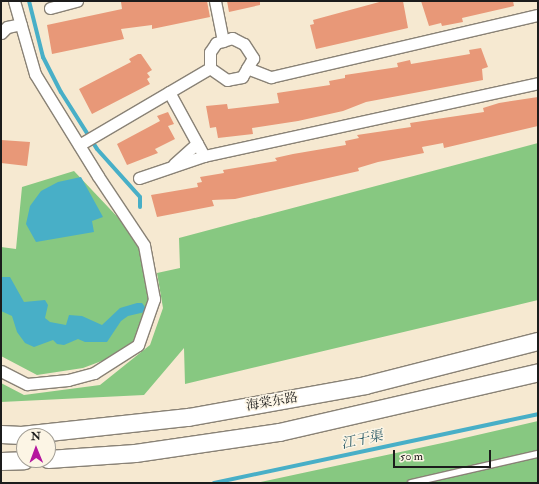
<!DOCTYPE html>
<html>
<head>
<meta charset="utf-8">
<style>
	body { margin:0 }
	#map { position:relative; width:539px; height:484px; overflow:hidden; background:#f6e9d1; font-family:"IM FELL Double Pica","Noto Serif SC",serif }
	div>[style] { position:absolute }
	.green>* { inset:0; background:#87c881 }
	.water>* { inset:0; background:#48afc7 }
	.stream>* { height:4px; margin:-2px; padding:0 2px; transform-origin:2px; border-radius:2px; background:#48afc7 }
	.building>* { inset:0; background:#e89878 }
	.roads { filter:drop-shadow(1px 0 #898276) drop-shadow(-1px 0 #898276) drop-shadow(0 1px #898276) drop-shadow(0 -1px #898276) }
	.service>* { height:5.5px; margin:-2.75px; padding:0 2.75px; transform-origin:2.75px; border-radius:2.75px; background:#fff }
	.minor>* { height:11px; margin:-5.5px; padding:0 5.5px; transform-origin:5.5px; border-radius:5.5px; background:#fff }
	.primary>* { height:17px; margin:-8.5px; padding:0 8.5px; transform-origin:8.5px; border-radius:8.5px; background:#fff }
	span { translate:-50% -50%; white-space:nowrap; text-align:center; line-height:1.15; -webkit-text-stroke:3px #fcf5e5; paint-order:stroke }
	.street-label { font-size:13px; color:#1c1c1c }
	.water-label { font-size:14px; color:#305e69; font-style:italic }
	.frame { position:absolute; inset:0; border:2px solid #1c1c1c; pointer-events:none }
	.north { position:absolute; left:16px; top:428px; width:40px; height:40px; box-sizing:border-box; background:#fcf5e5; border:1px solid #a29e95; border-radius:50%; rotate:359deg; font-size:11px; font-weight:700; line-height:16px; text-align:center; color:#1c1c1c }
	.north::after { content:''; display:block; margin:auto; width:14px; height:18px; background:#b5179e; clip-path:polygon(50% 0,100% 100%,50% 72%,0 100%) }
	.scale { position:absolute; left:393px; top:450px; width:98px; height:18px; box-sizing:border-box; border:2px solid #1c1c1c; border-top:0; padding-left:5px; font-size:12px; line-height:14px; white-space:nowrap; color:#1c1c1c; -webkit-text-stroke:3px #fcf5e5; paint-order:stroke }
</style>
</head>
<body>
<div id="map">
	<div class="green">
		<div style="clip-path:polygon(538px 143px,538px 300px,185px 384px,184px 348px,144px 395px,1px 402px,1px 383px,24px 395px,100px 385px,150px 345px,163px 308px,157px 273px,180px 268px,179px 238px)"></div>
		<div style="clip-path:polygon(74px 171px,144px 245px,154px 299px,131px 350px,83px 368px,37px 375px,1px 356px,1px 247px,16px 249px,22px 187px)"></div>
		<div style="clip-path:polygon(538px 421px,538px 483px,256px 483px,447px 442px)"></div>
	</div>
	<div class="water">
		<div style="clip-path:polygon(81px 177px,103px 217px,92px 221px,94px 232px,36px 242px,26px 224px,30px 206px,41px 191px,58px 182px)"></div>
		<div style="clip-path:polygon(1px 277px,10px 277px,24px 302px,45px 300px,48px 305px,45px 318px,50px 322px,66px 325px,69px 315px,82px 316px,102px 325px,120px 308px,137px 303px,142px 303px,145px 307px,145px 312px,128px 316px,121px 321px,107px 342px,85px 342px,78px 339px,64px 345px,57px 344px,53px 340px,34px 347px,25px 343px,17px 332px,12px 316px,1px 311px)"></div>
	</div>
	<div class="stream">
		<div style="left:29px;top:1px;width:58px;rotate:76deg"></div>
		<div style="left:43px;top:57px;width:39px;rotate:63deg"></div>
		<div style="left:61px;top:92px;width:67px;rotate:57.7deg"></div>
		<div style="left:97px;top:149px;width:64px;rotate:48.1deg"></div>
		<div style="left:140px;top:197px;width:10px;rotate:90deg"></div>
		<div style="left:214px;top:483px;width:331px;rotate:-12deg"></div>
	</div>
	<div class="building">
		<div style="clip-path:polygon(127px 1px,207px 1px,210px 17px,152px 29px,152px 25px,121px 29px,124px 39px,52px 54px,47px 25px,122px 9px,121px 2px)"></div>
		<div style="clip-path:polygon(227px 1px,260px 1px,260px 5px,229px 12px)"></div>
		<div style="clip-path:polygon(383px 1px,403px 1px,408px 28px,316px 49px,310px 25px,314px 24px,313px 20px)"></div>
		<div style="clip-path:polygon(421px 1px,513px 1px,514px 6px,462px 18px,463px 22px,442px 26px,441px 23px,429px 26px)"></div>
		<div style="clip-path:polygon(481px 48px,488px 67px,482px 69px,483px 80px,366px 102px,343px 111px,298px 121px,252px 128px,253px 134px,218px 138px,216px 127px,210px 128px,206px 106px,227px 104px,228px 109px,279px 103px,277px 93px,330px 85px,329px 81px,345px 78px,345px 75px,398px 67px,397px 63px,410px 60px,411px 64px,470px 54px,469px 50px)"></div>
		<div style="clip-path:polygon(138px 54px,141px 54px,152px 70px,147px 73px,150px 77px,147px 79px,150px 84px,92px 114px,79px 89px,131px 62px,129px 59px)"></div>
		<div style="clip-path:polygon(538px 97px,538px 126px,444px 148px,443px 143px,422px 147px,424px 153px,378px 162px,358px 168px,359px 171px,235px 199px,212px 200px,214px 206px,157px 217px,151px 195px,198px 187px,197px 183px,202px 182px,200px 177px,224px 173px,223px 170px,277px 161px,275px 158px,293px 154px,346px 145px,345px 141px,359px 138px,357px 135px,411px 127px,410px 123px,423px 121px,484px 112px,483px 108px,499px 103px)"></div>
		<div style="clip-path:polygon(168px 112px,174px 124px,168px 126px,175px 139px,155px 149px,158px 153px,127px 165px,117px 144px,160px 121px,157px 116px)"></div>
		<div style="clip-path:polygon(1px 140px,30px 142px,27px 166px,1px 163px)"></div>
	</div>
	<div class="roads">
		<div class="service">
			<div style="left:411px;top:483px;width:130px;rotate:-12.9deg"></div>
		</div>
		<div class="minor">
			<div style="left:215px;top:1px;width:41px;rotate:78.7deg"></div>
			<div style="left:50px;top:8px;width:28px;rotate:-15deg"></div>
			<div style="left:1px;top:33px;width:8px;rotate:-45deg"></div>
			<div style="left:7px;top:27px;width:14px;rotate:-12deg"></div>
			<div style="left:232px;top:38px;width:13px;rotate:27deg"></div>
			<div style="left:244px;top:44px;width:17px;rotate:57deg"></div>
			<div style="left:253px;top:58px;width:22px;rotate:120deg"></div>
			<div style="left:242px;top:77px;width:15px;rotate:169deg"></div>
			<div style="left:227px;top:80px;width:21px;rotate:-145deg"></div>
			<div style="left:210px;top:68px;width:16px;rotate:-90deg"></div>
			<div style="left:210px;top:52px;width:11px;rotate:-56deg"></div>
			<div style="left:216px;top:43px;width:17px;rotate:-17deg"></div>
			<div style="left:247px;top:68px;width:26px;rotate:21deg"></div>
			<div style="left:271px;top:77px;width:274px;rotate:-13.1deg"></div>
			<div style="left:169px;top:92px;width:73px;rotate:61.3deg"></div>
			<div style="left:204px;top:156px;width:342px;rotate:-12.3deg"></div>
			<div style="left:79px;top:145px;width:152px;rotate:-30.4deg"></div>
			<div style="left:174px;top:164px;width:31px;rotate:-42deg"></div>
			<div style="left:139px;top:178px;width:69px;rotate:-18.7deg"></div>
			<div style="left:1px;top:371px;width:29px;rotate:27deg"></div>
			<div style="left:27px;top:384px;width:41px;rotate:-5.6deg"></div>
			<div style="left:68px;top:380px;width:27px;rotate:-15deg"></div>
			<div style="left:94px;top:373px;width:52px;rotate:-32.5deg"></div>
			<div style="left:138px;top:345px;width:49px;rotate:-70.8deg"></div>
			<div style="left:154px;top:299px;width:55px;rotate:-100.5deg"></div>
			<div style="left:144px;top:245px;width:83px;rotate:-123.7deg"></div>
			<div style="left:98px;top:176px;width:120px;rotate:-121.7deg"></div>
			<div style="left:35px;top:74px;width:76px;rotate:-106deg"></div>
		</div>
		<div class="primary">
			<div style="left:1px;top:434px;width:20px;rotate:3deg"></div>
			<div style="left:21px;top:435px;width:168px;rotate:-6.2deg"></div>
			<div style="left:188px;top:417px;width:180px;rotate:-10.2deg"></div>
			<div style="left:365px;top:385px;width:179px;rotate:-14.3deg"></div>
			<div style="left:48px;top:459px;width:87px;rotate:-3.9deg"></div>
			<div style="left:135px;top:453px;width:146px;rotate:-8.3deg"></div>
			<div style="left:279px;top:432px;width:266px;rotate:-13deg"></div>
			<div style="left:1px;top:461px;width:23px;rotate:-2deg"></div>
		</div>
	</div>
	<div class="street-label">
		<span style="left:272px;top:402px;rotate:-10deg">海棠东路</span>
	</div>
	<div class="water-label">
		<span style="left:362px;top:440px;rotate:-12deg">江干渠</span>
	</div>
	<div class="frame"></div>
	<div class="north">N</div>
	<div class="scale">50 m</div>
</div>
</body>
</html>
